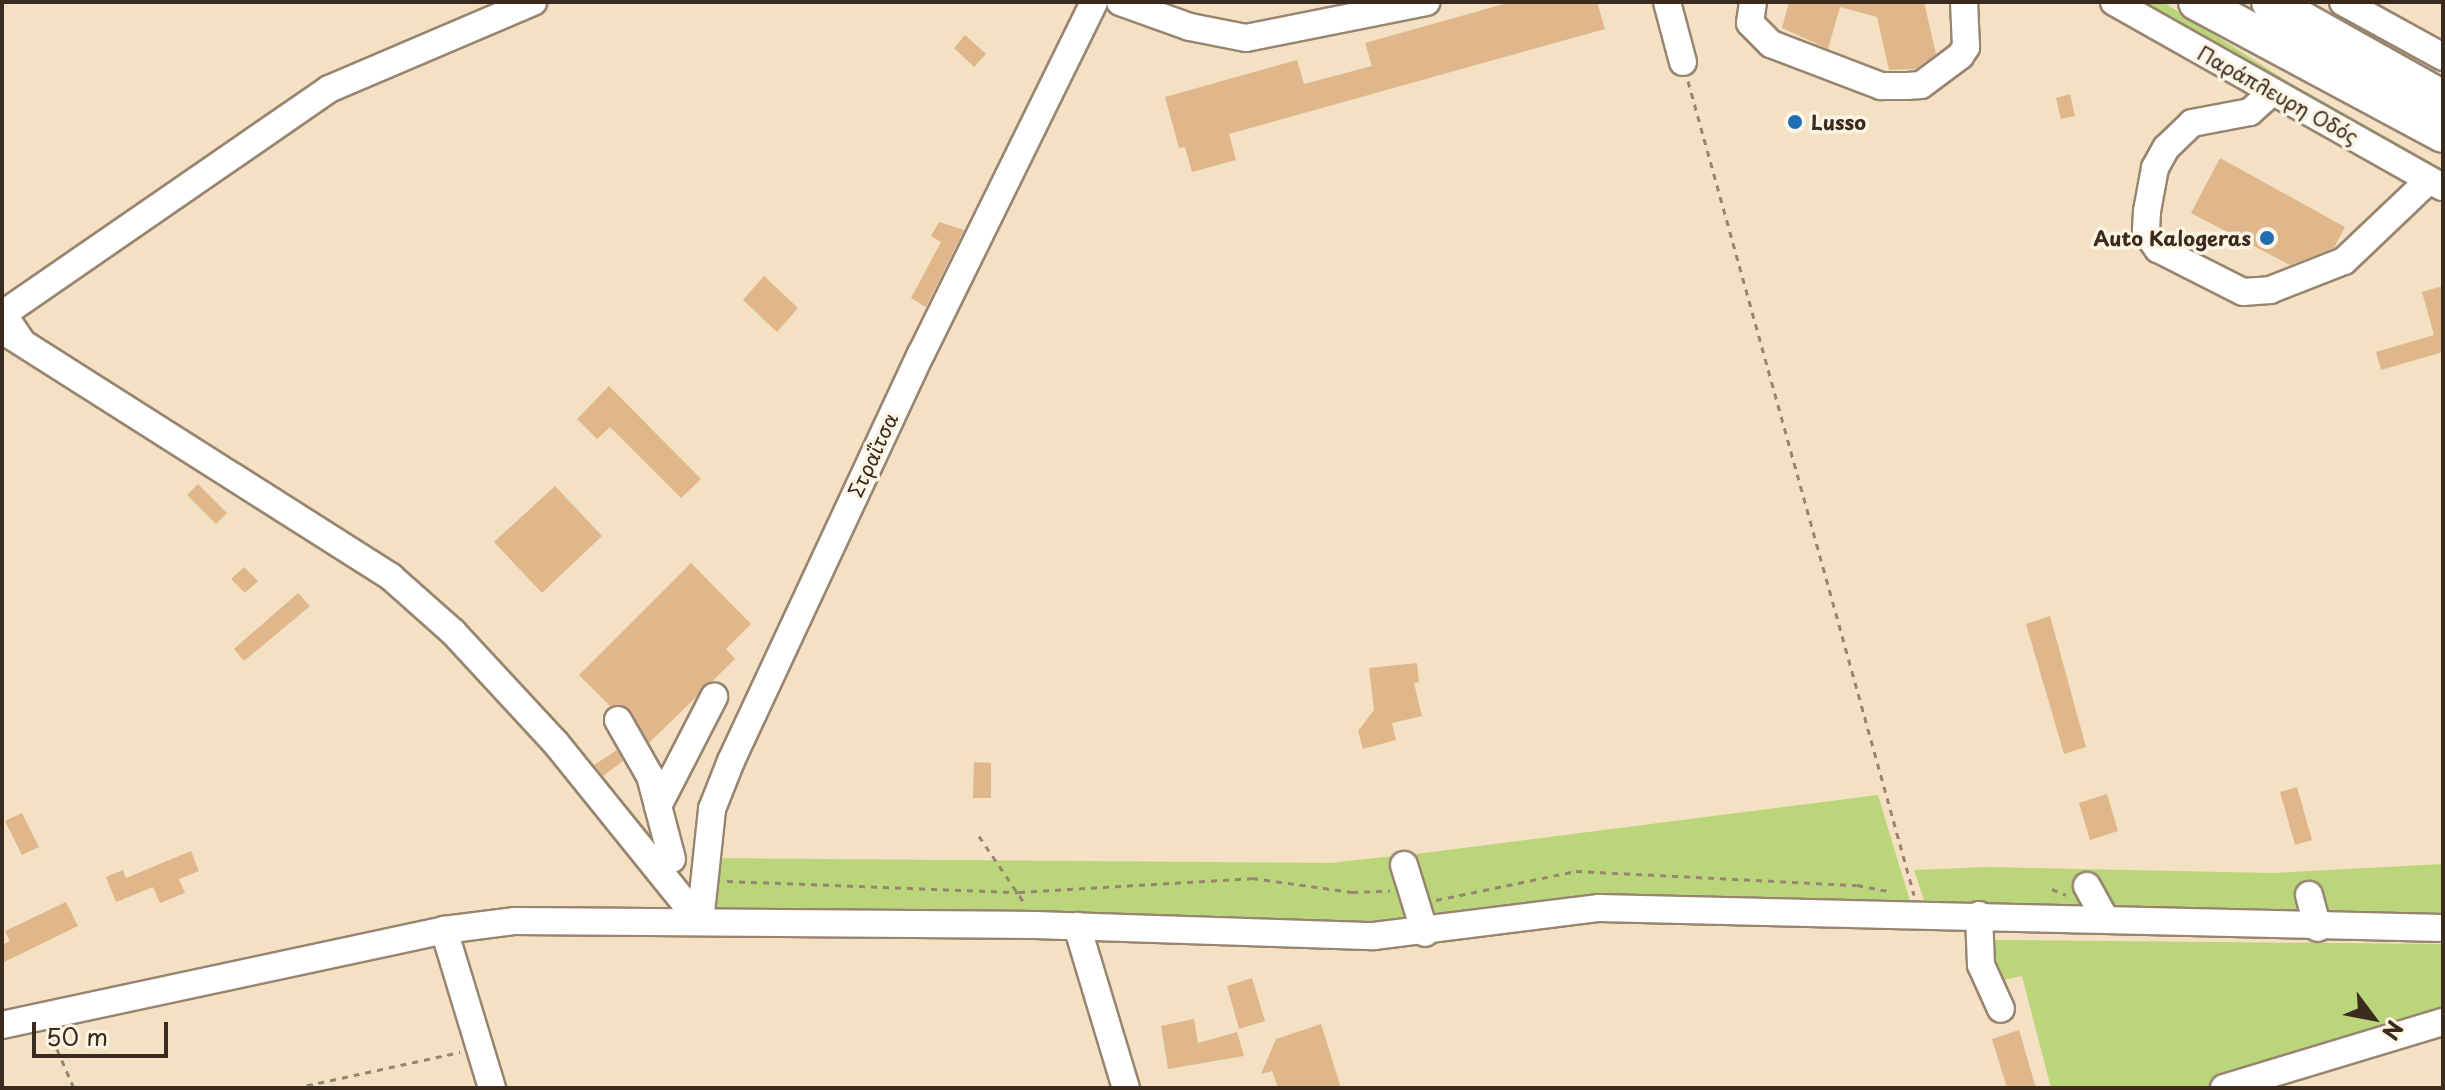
<!DOCTYPE html>
<html>
<head>
<meta charset="utf-8">
<style>
	body { margin:0 }
	#map { position:relative; width:2445px; height:1090px; overflow:hidden; background:#f4e0c3; font-family:"Playpen Sans",sans-serif }
	div>[style] { position:absolute }
	.green>* { inset:0; background:#bbd57a }
	.building>* { inset:0; background:#dfb78b }
	.path>* { height:3px; margin-top:-1.5px; transform-origin:0; background:repeating-linear-gradient(90deg,#988570 0 6px,transparent 0 12px) }
	.roads { filter:drop-shadow(2px 0 #988570) drop-shadow(-2px 0 #988570) drop-shadow(0 2px #988570) drop-shadow(0 -2px #988570) }
	.minor>* { height:26px; margin:-13px; padding:0 13px; transform-origin:13px; border-radius:13px; background:#fff }
	.highway>* { height:36px; margin:-18px; padding:0 18px; transform-origin:18px; border-radius:18px; background:#fff }
	.dots>* { width:22px; height:22px; translate:-50% -50%; box-sizing:border-box; border:4px solid #fcf5e5; border-radius:50% }
	span { translate:-50% -50%; white-space:nowrap; text-align:center; line-height:1.15; -webkit-text-stroke:7px #fcf5e5; paint-order:stroke }
	.street-label { font-size:20px; color:#3b2a1e }
	.poi-label { font-size:20px; color:#3b2a1e; font-weight:700 }
	.left { translate:0 -50%; text-align:left }
	.right { translate:-100% -50%; text-align:right }
	.frame { position:absolute; inset:0; border:4px solid #3b2a1e; pointer-events:none }
	.north { position:absolute; left:2333px; top:978px; width:80px; height:80px; -webkit-text-stroke:6px #fcf5e5; paint-order:stroke; rotate:122deg; font-size:22px; font-weight:700; line-height:32px; text-align:center; color:#3b2a1e }
	.north::after { content:''; display:block; margin:auto; width:28px; height:36px; background:#3b2a1e; clip-path:polygon(50% 0,100% 100%,50% 72%,0 100%) }
	.scale { position:absolute; left:32px; top:1022px; width:136px; height:36px; box-sizing:border-box; border:4px solid #3b2a1e; border-top:0; padding-left:10px; font-size:24px; line-height:28px; white-space:nowrap; color:#3b2a1e; -webkit-text-stroke:6px #fcf5e5; paint-order:stroke }
</style>
</head>
<body>
<div id="map">
	<div class="green">
		<div style="clip-path:polygon(2124px 2px,2163px 2px,2287px 81px,2443px 169px,2443px 179px)"></div>
		<div style="clip-path:polygon(1878px 795px,1914px 914px,1602px 904px,1441px 927px,1425px 905px,1408px 855px)"></div>
		<div style="clip-path:polygon(1393px 856px,1423px 927px,716px 911px,709px 903px,713px 858px,1331px 863px)"></div>
		<div style="clip-path:polygon(2443px 864px,2443px 928px,1929px 916px,1914px 870px,1988px 867px,2272px 873px)"></div>
		<div style="clip-path:polygon(1992px 940px,2443px 944px,2443px 1025px,2232px 1088px,2051px 1088px,2022px 976px,2002px 980px,1993px 962px)"></div>
	</div>
	<div class="building">
		<div style="clip-path:polygon(1511px 2px,1597px 2px,1605px 29px,1229px 134px,1236px 160px,1192px 172px,1185px 147px,1179px 148px,1165px 97px,1297px 60px,1304px 84px,1372px 66px,1365px 43px)"></div>
		<div style="clip-path:polygon(1789px 2px,1924px 2px,1936px 54px,1915px 69px,1889px 70px,1877px 17px,1840px 7px,1828px 49px,1782px 28px)"></div>
		<div style="clip-path:polygon(965px 35px,986px 54px,974px 67px,954px 48px)"></div>
		<div style="clip-path:polygon(2070px 94px,2075px 116px,2061px 119px,2056px 98px)"></div>
		<div style="clip-path:polygon(2220px 158px,2345px 227px,2334px 248px,2290px 265px,2191px 213px)"></div>
		<div style="clip-path:polygon(939px 222px,964px 230px,926px 307px,911px 298px,941px 242px,931px 236px)"></div>
		<div style="clip-path:polygon(764px 276px,798px 308px,777px 332px,743px 300px)"></div>
		<div style="clip-path:polygon(2443px 286px,2443px 352px,2381px 370px,2376px 352px,2434px 335px,2422px 292px)"></div>
		<div style="clip-path:polygon(609px 386px,701px 479px,681px 498px,610px 427px,597px 439px,577px 419px)"></div>
		<div style="clip-path:polygon(198px 484px,227px 513px,216px 524px,187px 495px)"></div>
		<div style="clip-path:polygon(555px 486px,602px 536px,542px 593px,494px 542px)"></div>
		<div style="clip-path:polygon(691px 563px,751px 624px,726px 649px,735px 659px,649px 743px,627px 707px,610px 706px,579px 675px)"></div>
		<div style="clip-path:polygon(244px 567px,258px 581px,245px 593px,231px 579px)"></div>
		<div style="clip-path:polygon(298px 593px,310px 606px,244px 661px,234px 649px)"></div>
		<div style="clip-path:polygon(2050px 616px,2086px 747px,2064px 754px,2026px 624px)"></div>
		<div style="clip-path:polygon(1417px 663px,1419px 682px,1414px 683px,1422px 716px,1392px 723px,1396px 740px,1363px 749px,1358px 731px,1374px 710px,1369px 668px)"></div>
		<div style="clip-path:polygon(617px 750px,623px 761px,603px 776px,594px 765px)"></div>
		<div style="clip-path:polygon(974px 762px,991px 763px,991px 798px,973px 798px)"></div>
		<div style="clip-path:polygon(2297px 787px,2312px 840px,2295px 845px,2280px 792px)"></div>
		<div style="clip-path:polygon(2107px 794px,2118px 831px,2090px 840px,2079px 803px)"></div>
		<div style="clip-path:polygon(22px 813px,39px 847px,22px 855px,5px 821px)"></div>
		<div style="clip-path:polygon(191px 851px,199px 871px,179px 879px,185px 893px,160px 903px,153px 887px,116px 902px,106px 877px,123px 870px,126px 878px)"></div>
		<div style="clip-path:polygon(66px 902px,78px 926px,2px 963px,2px 945px,10px 941px,5px 931px)"></div>
		<div style="clip-path:polygon(1252px 978px,1265px 1021px,1239px 1029px,1227px 986px)"></div>
		<div style="clip-path:polygon(1194px 1019px,1198px 1043px,1237px 1032px,1244px 1056px,1168px 1069px,1161px 1026px)"></div>
		<div style="clip-path:polygon(1321px 1024px,1341px 1088px,1278px 1088px,1272px 1071px,1261px 1074px,1276px 1039px)"></div>
		<div style="clip-path:polygon(2019px 1030px,2036px 1088px,2007px 1088px,1992px 1039px)"></div>
	</div>
	<div class="path">
		<div style="left:1688px;top:81px;width:845px;rotate:74.48deg"></div>
		<div style="left:979px;top:836px;width:82px;rotate:55.9deg"></div>
		<div style="left:727px;top:881px;width:292px;rotate:2.2deg"></div>
		<div style="left:1019px;top:892px;width:233px;rotate:-3.4deg"></div>
		<div style="left:1252px;top:878px;width:101px;rotate:8deg"></div>
		<div style="left:1352px;top:892px;width:38px;rotate:-2deg"></div>
		<div style="left:2052px;top:889px;width:15px;rotate:23deg"></div>
		<div style="left:1436px;top:900px;width:143px;rotate:-11.7deg"></div>
		<div style="left:1576px;top:871px;width:281px;rotate:2.9deg"></div>
		<div style="left:1857px;top:885px;width:32px;rotate:11deg"></div>
		<div style="left:52px;top:1038px;width:55px;rotate:66.3deg"></div>
		<div style="left:295px;top:1088px;width:169px;rotate:-12.3deg"></div>
	</div>
	<div class="roads">
		<div class="minor">
			<div style="left:1120px;top:2px;width:74px;rotate:19.7deg"></div>
			<div style="left:1190px;top:27px;width:57px;rotate:11.1deg"></div>
			<div style="left:1246px;top:38px;width:184px;rotate:-11.3deg"></div>
			<div style="left:1667px;top:2px;width:62px;rotate:75.1deg"></div>
			<div style="left:1753px;top:2px;width:21px;rotate:98deg"></div>
			<div style="left:1750px;top:23px;width:30px;rotate:45deg"></div>
			<div style="left:1771px;top:44px;width:118px;rotate:20.9deg"></div>
			<div style="left:1881px;top:86px;width:26px"></div>
			<div style="left:1907px;top:86px;width:14px;rotate:-4deg"></div>
			<div style="left:1921px;top:85px;width:49px;rotate:-36.6deg"></div>
			<div style="left:1960px;top:56px;width:11px;rotate:-56deg"></div>
			<div style="left:1966px;top:47px;width:45px;rotate:-92.5deg"></div>
			<div style="left:2114px;top:2px;width:377px;rotate:29.4deg"></div>
			<div style="left:2343px;top:2px;width:114px;rotate:28.8deg"></div>
			<div style="left:2272px;top:92px;width:30px;rotate:138deg"></div>
			<div style="left:2250px;top:112px;width:59px;rotate:169.3deg"></div>
			<div style="left:2192px;top:123px;width:36px;rotate:136deg"></div>
			<div style="left:2166px;top:148px;width:23px;rotate:119deg"></div>
			<div style="left:2155px;top:168px;width:44px;rotate:100.5deg"></div>
			<div style="left:2147px;top:211px;width:21px;rotate:93deg"></div>
			<div style="left:2146px;top:232px;width:21px;rotate:55deg"></div>
			<div style="left:2158px;top:249px;width:95px;rotate:26.8deg"></div>
			<div style="left:2243px;top:292px;width:27px;rotate:-4deg"></div>
			<div style="left:2270px;top:290px;width:79px;rotate:-21.4deg"></div>
			<div style="left:2344px;top:261px;width:117px;rotate:-43.6deg"></div>
			<div style="left:2px;top:330px;width:461px;rotate:32.4deg"></div>
			<div style="left:391px;top:577px;width:83px;rotate:41.6deg"></div>
			<div style="left:453px;top:632px;width:150px;rotate:47.2deg"></div>
			<div style="left:555px;top:742px;width:231px;rotate:51.1deg"></div>
			<div style="left:22px;top:342px;width:34px;rotate:-124deg"></div>
			<div style="left:3px;top:314px;width:396px;rotate:-34.6deg"></div>
			<div style="left:329px;top:89px;width:222px;rotate:-23.1deg"></div>
			<div style="left:618px;top:720px;width:64px;rotate:60.3deg"></div>
			<div style="left:650px;top:776px;width:31px;rotate:75deg"></div>
			<div style="left:672px;top:859px;width:55px;rotate:-104.8deg"></div>
			<div style="left:658px;top:806px;width:123px;rotate:-62.8deg"></div>
			<div style="left:1404px;top:865px;width:71px;rotate:72.8deg"></div>
			<div style="left:2087px;top:886px;width:37px;rotate:61deg"></div>
			<div style="left:2309px;top:895px;width:34px;rotate:75deg"></div>
			<div style="left:1979px;top:915px;width:50px;rotate:87.7deg"></div>
			<div style="left:1981px;top:965px;width:48px;rotate:65.6deg"></div>
			<div style="left:700px;top:922px;width:114px;rotate:-83.9deg"></div>
			<div style="left:712px;top:809px;width:52px;rotate:-68.4deg"></div>
			<div style="left:731px;top:761px;width:449px;rotate:-65deg"></div>
			<div style="left:921px;top:354px;width:392px;rotate:-63.8deg"></div>
			<div style="left:1077px;top:926px;width:169px;rotate:73.2deg"></div>
			<div style="left:444px;top:930px;width:165px;rotate:73.1deg"></div>
			<div style="left:2px;top:1025px;width:452px;rotate:-12.1deg"></div>
			<div style="left:444px;top:930px;width:72px;rotate:-7.2deg"></div>
			<div style="left:515px;top:921px;width:520px;rotate:0.44deg"></div>
			<div style="left:1035px;top:925px;width:339px;rotate:1.9deg"></div>
			<div style="left:1374px;top:936px;width:227px;rotate:-7.1deg"></div>
			<div style="left:1599px;top:908px;width:844px;rotate:1.36deg"></div>
			<div style="left:2224px;top:1088px;width:229px;rotate:-16.8deg"></div>
		</div>
		<div class="highway">
			<div style="left:2197px;top:2px;width:279px;rotate:28.2deg"></div>
			<div style="left:2270px;top:2px;width:198px;rotate:29.3deg"></div>
		</div>
	</div>
	<div class="dots">
		<div style="left:1795px;top:122px;background:#1f6fb2"></div>
		<div style="left:2267px;top:238px;background:#1f6fb2"></div>
	</div>
	<div class="street-label">
		<span style="left:2278px;top:95px;rotate:29deg">Παράπλευρη Οδός</span>
		<span style="left:873px;top:455px;rotate:-65deg">Στραΐτσα</span>
	</div>
	<div class="poi-label">
		<span class="left" style="left:1811px;top:122px">Lusso</span>
		<span class="right" style="left:2251px;top:238px">Auto Kalogeras</span>
	</div>
	<div class="frame"></div>
	<div class="north">N</div>
	<div class="scale">50 m</div>
</div>
</body>
</html>
